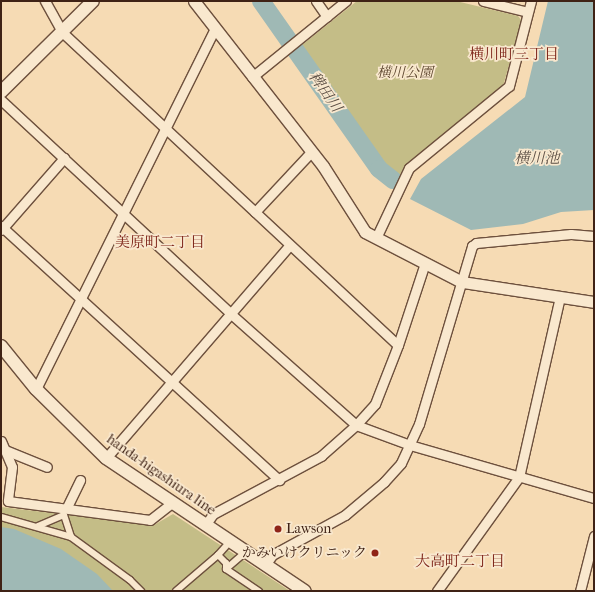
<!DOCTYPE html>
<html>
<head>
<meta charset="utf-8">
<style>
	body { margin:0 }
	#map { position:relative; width:595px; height:592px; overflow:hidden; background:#f6dbb4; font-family:"IM FELL French Canon","Noto Serif JP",serif }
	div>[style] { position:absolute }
	.green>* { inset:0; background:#c4bd87 }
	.water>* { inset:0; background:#9fb9b5 }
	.river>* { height:18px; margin:-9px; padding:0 9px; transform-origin:9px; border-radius:9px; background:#9fb9b5 }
	.roads { filter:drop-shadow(1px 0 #6d503d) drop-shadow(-1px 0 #6d503d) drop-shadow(0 1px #6d503d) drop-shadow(0 -1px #6d503d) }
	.pedestrian>* { height:6px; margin:-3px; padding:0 3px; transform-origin:3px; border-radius:3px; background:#f9e8ce }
	.minor>* { height:9px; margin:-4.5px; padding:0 4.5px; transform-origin:4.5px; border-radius:4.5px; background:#f9e8ce }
	.tertiary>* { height:11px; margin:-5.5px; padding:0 5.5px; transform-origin:5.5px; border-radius:5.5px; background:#f9e8ce }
	.secondary>* { height:12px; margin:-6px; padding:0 6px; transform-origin:6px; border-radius:6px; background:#f9e8ce }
	.dots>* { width:11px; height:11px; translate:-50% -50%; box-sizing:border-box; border:2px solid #f9e8ce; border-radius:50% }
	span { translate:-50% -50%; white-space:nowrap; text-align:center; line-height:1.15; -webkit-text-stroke:3.5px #f9e8ce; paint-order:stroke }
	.park-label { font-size:14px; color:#604932; font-style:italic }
	.street-label { font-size:14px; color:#3f2215 }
	.poi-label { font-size:14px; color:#3f2215 }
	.left { translate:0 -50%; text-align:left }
	.right { translate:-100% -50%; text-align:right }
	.neighbourhood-label { font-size:15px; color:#7a1f14 }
	.water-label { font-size:15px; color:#5c4f45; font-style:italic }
	.frame { position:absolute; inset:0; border:2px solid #3f2215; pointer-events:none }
</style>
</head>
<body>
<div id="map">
	<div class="green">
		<div style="clip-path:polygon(357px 1px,456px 1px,518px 16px,522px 21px,503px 86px,405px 166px,398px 179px,369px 151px,297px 49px)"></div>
		<div style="clip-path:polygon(1px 507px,154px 525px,173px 514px,290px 591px,1px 591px)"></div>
	</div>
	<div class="water">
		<div style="clip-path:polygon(548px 1px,594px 1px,594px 210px,561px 212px,523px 224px,471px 230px,410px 199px,421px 179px,525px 97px)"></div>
		<div style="clip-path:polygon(1px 527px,14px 529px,61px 549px,97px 574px,113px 591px,1px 591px)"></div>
	</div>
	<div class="river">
		<div style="left:261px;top:1px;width:205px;rotate:54.9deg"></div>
		<div style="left:379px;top:169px;width:18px;rotate:38deg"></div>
	</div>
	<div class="roads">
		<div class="pedestrian">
			<div style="left:1px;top:517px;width:73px;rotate:15.9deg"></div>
			<div style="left:71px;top:537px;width:73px;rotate:36.1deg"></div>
			<div style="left:130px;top:580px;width:16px;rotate:45deg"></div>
			<div style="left:38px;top:526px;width:28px;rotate:-23deg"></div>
			<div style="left:64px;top:515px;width:23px;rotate:72deg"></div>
			<div style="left:218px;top:555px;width:12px;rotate:-48deg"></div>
			<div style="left:226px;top:569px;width:20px;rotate:-41deg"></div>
			<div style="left:176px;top:591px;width:55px;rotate:-40.6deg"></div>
			<div style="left:218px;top:555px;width:11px;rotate:45deg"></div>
			<div style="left:226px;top:563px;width:6px;rotate:90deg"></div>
			<div style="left:226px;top:569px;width:40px;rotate:34deg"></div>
		</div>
		<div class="minor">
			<div style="left:45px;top:1px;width:35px;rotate:61deg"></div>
			<div style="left:62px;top:32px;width:459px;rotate:43deg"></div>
			<div style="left:316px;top:1px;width:19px;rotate:55deg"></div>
			<div style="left:483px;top:1px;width:46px;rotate:13.7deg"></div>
			<div style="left:252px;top:77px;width:121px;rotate:-39deg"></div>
			<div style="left:1px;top:100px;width:314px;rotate:42.9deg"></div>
			<div style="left:231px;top:314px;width:167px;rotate:41.6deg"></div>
			<div style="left:356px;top:425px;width:58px;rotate:20.3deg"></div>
			<div style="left:410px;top:445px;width:191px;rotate:16.1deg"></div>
			<div style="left:255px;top:212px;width:83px;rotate:-46.9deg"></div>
			<div style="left:1px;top:226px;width:377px;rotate:42.4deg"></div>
			<div style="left:1px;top:230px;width:96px;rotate:-48.8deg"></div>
			<div style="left:376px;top:238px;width:77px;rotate:-64.8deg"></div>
			<div style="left:409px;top:168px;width:129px;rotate:-39.4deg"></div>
			<div style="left:509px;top:86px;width:88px;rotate:-75.5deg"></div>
			<div style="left:36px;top:389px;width:401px;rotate:-63.6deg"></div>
			<div style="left:1px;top:441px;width:28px;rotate:67deg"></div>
			<div style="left:12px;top:467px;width:34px;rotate:97deg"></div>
			<div style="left:8px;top:501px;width:143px;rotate:7.6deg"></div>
			<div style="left:150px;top:520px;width:28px;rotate:-38deg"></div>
			<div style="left:5px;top:450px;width:45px;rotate:22deg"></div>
			<div style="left:106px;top:458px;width:281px;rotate:-49.2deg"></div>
			<div style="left:67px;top:507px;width:30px;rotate:-64deg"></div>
			<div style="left:206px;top:524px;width:12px;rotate:-55deg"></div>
			<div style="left:213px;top:514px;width:123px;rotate:-28.2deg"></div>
			<div style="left:321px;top:456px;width:47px;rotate:-41.5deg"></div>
			<div style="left:356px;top:425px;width:28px;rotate:-48deg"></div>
			<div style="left:375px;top:404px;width:63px;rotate:-68.7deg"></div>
			<div style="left:398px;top:345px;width:86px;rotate:-71.8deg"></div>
			<div style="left:266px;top:564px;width:11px;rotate:-56deg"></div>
			<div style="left:272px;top:555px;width:83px;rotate:-28.7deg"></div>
			<div style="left:345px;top:515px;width:51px;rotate:-40.2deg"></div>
			<div style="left:384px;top:482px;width:25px;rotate:-48deg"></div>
			<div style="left:401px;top:463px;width:43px;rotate:-65.2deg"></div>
			<div style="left:419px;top:424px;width:186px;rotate:-73.4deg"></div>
			<div style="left:472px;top:246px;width:5px;rotate:-37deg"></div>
			<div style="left:476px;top:243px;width:95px;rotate:-5.4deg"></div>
			<div style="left:571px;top:234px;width:23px;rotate:5deg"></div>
			<div style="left:437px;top:591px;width:140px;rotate:-54.3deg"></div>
			<div style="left:519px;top:477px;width:185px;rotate:-77.2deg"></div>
			<div style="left:580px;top:591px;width:57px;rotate:-75.7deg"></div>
		</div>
		<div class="tertiary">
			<div style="left:194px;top:1px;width:209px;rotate:52deg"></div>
			<div style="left:323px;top:166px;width:78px;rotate:57.5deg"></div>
			<div style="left:365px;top:232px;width:109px;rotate:27.3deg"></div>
			<div style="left:462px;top:282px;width:134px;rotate:8.6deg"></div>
		</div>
		<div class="secondary">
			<div style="left:1px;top:92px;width:129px;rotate:-44.7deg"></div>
			<div style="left:1px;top:346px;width:55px;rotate:50.9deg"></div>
			<div style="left:36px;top:389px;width:98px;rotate:44.6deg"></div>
			<div style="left:106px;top:458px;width:239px;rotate:33.8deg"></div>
		</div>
	</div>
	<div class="dots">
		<div style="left:278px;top:529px;background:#8f2418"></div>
		<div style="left:375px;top:553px;background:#8f2418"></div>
	</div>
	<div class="park-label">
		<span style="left:405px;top:73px">横川公園</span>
	</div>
	<div class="street-label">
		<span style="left:161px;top:475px;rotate:35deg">handa-higashiura line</span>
	</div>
	<div class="poi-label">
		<span class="left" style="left:286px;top:529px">Lawson</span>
		<span class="right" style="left:367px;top:553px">かみいけクリニック</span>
	</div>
	<div class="neighbourhood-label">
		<span style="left:514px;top:55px">横川町三丁目</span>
		<span style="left:160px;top:243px">美原町二丁目</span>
		<span style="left:460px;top:562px">大高町二丁目</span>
	</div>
	<div class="water-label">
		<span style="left:325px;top:92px;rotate:55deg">稗田川</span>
		<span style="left:537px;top:159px">横川池</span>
	</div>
	<div class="frame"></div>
</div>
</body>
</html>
